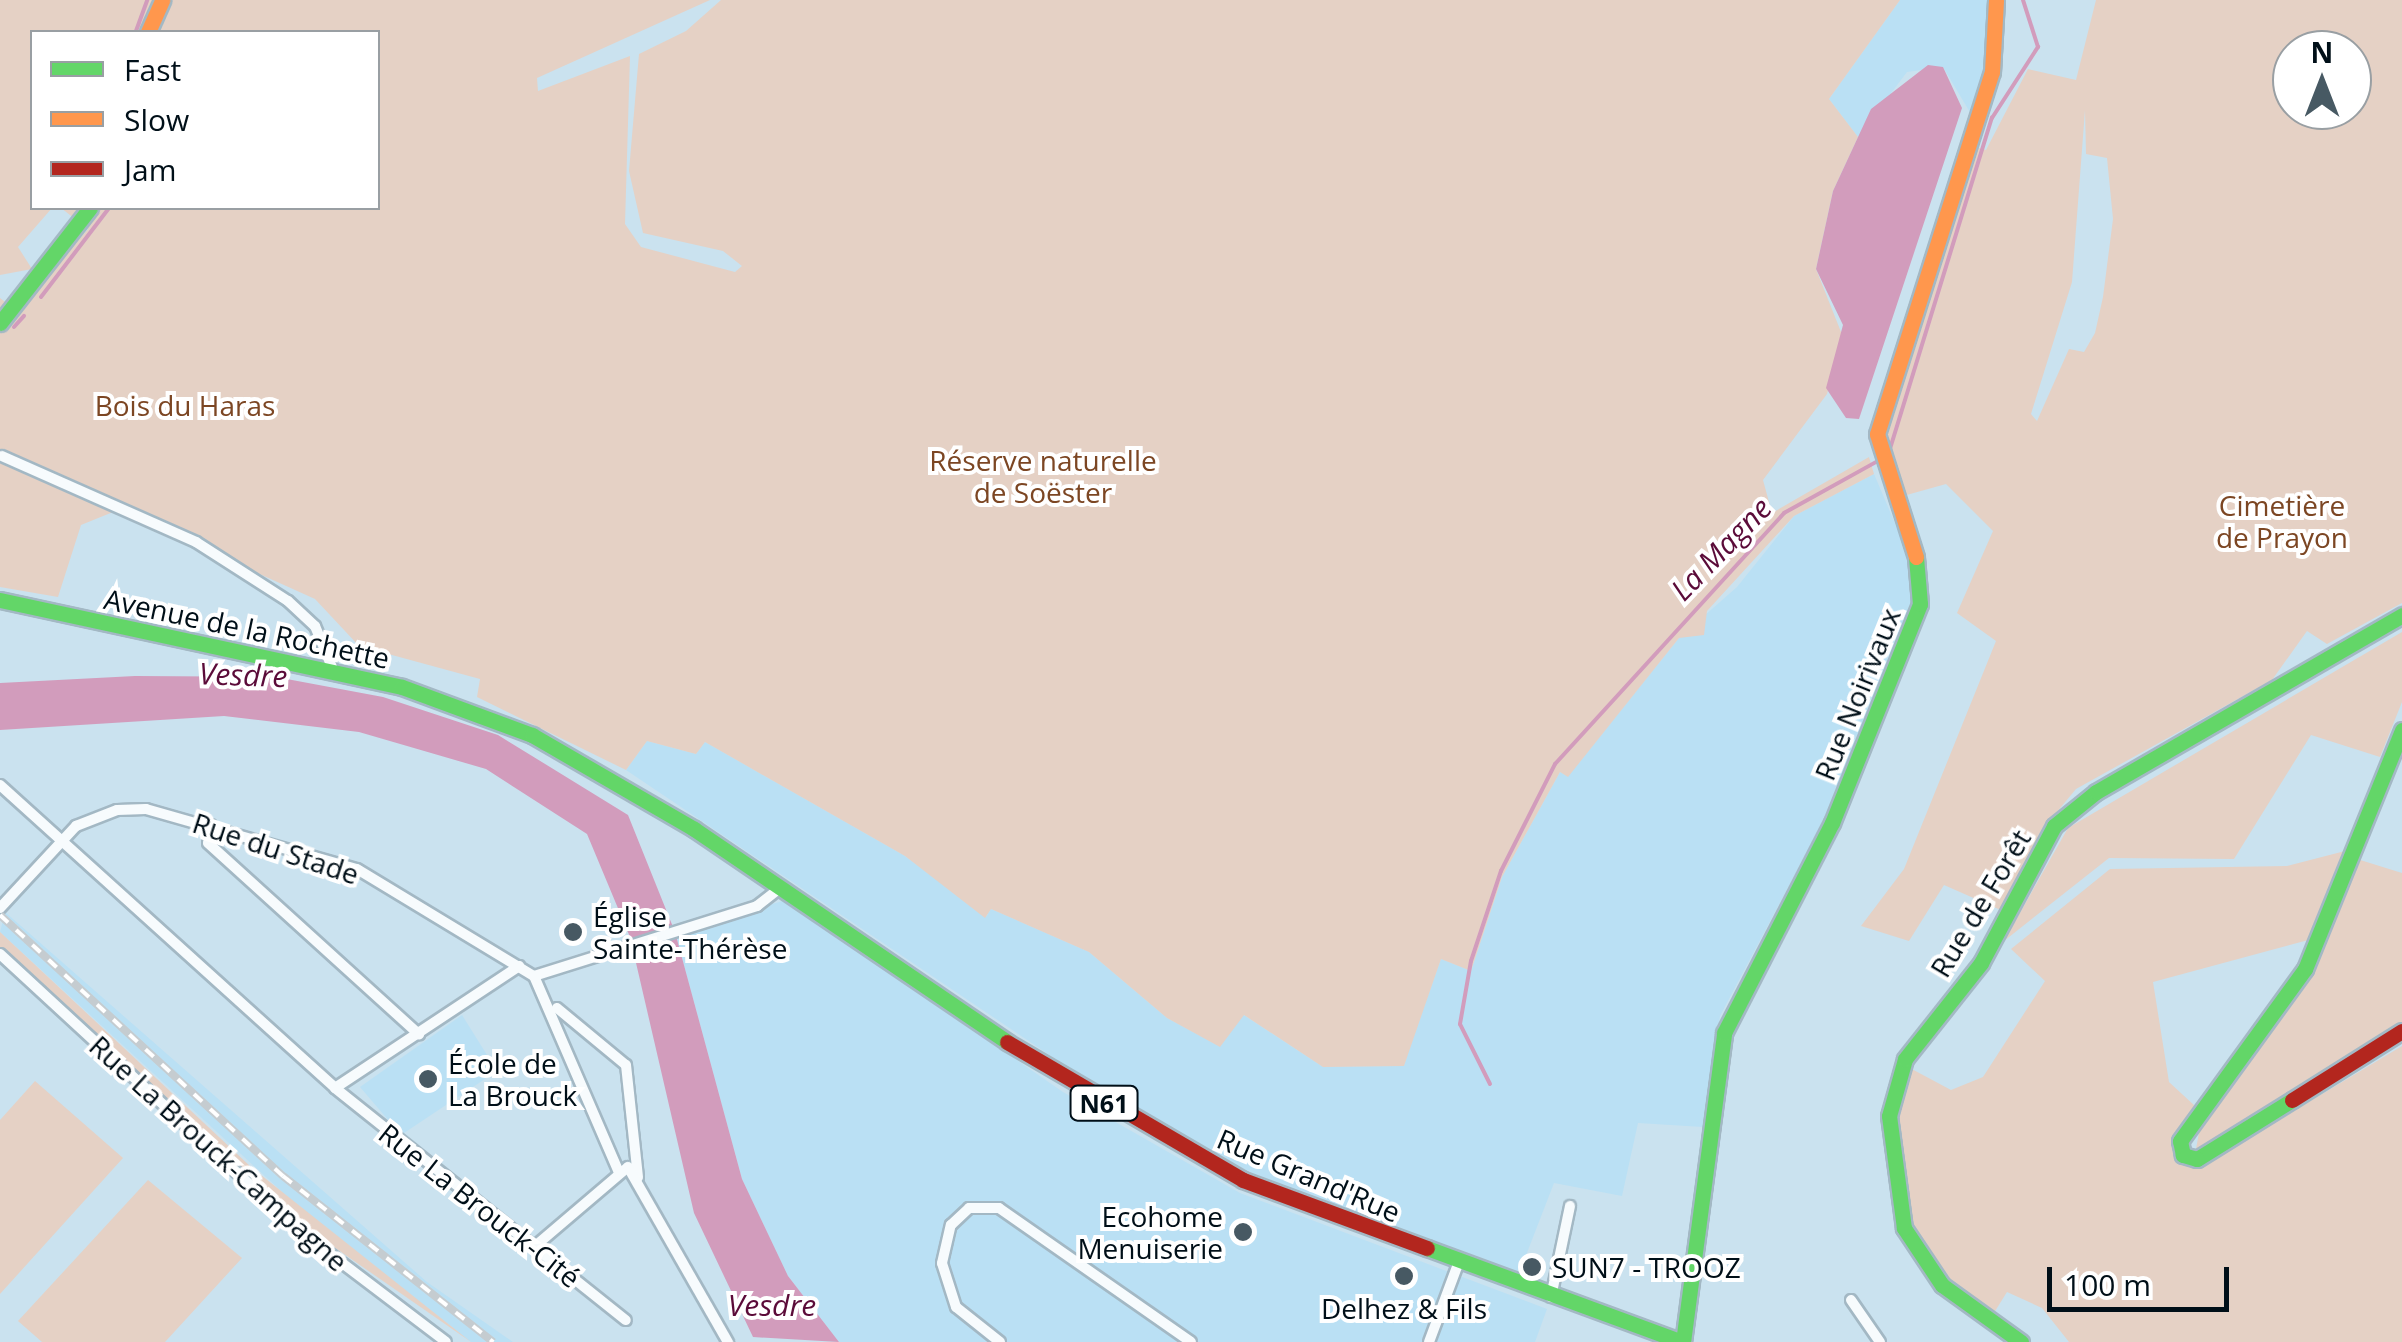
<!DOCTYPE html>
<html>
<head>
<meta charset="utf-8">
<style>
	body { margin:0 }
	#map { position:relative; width:2402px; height:1342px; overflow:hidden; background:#cae2ef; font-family:"Open Sans",sans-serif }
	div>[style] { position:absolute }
	.built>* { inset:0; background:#bae0f4 }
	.green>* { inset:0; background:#e5d1c5 }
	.water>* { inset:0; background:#d29cbc }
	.stream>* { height:4px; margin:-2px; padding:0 2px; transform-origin:2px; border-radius:2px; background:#d29cbc }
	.roads { filter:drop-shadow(2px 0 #a3b8c4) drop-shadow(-2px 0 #a3b8c4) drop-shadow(0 2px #a3b8c4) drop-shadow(0 -2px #a3b8c4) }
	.street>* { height:10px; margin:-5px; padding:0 5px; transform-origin:5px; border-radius:5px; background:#f7fbfd }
	.fast>* { height:15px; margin:-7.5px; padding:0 7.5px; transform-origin:7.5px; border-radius:7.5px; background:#63d668 }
	.slow>* { height:15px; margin:-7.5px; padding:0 7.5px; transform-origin:7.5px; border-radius:7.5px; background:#ff974d }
	.jam>* { height:15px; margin:-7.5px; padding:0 7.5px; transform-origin:7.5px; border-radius:7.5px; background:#b3261e }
	.rail>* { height:8px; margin-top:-4px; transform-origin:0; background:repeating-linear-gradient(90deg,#fff 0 11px,#c5ccd0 0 22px); box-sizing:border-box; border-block:2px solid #c5ccd0 }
	.dots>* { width:28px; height:28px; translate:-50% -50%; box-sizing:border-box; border:5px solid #fff; border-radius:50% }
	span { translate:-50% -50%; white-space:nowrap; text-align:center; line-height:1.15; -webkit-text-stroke:8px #fff; paint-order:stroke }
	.shield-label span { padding:2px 8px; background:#fff; border:2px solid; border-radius:8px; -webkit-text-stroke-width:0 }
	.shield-label { font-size:25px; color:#000f18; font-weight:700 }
	.park-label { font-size:28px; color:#7c4623 }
	.street-label { font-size:28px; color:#000f18 }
	.poi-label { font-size:28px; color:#000f18 }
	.left { translate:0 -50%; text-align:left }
	.right { translate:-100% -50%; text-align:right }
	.water-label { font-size:30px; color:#5b0b39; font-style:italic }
	.legend { position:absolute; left:30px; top:30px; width:350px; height:180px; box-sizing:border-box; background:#fff; border:2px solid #999fa3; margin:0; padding:12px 18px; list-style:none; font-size:30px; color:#000f18 }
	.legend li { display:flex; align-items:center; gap:20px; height:50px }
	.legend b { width:50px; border:2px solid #999fa3 }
	.north { position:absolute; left:2272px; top:30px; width:100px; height:100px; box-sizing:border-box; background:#fff; border:2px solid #999fa3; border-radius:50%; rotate:0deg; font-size:28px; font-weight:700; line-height:40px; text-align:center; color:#000f18 }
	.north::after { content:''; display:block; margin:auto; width:35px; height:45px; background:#475963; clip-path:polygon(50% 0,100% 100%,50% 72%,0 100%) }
	.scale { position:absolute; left:2047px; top:1267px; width:182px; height:45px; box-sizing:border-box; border:5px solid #000f18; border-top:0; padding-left:12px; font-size:30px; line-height:35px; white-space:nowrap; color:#000f18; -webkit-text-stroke:8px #fff; paint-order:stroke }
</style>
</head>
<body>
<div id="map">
	<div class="built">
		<div style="clip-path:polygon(1900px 0,1990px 0,1990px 57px,1971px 114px,1943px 67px,1907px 72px,1858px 137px,1829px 99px)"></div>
		<div style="clip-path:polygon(1874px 474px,1916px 573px,1915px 610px,1860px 751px,1720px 1016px,1703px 1127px,1638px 1123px,1622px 1196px,1554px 1183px,1518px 1276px,1296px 1198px,1091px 1083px,626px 770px,647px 741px,696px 754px,705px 742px,905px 856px,986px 917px,991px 909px,1089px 952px,1167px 1018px,1219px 1046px,1239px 1012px,1323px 1067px,1403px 1066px,1441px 959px,1471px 971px,1502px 877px,1560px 772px,1568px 776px,1679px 638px,1737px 587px,1794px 516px)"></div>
		<div style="clip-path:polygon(786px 900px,1063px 1092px,1240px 1193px,1547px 1309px,1535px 1342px,839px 1342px,788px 1276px,742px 1179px,675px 932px)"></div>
		<div style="clip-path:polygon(5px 912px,427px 1282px,513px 1342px,471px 1342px,306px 1214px,0 932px)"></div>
		<div style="clip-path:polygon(462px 1015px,497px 1071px,401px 1135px,360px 1087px)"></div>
	</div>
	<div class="green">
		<div style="clip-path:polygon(0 0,710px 0,537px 78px,538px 91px,630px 56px,625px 224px,641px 247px,735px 272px,742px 266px,723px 251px,643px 233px,629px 171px,639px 54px,686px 31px,721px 0,1900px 0,1829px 99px,1858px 137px,1833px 191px,1816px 269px,1843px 337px,1827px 394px,1763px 480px,1772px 513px,1869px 457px,1874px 474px,1794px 516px,1707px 611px,1704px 635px,1679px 638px,1568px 777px,1560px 772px,1502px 877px,1471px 971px,1441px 959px,1404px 1066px,1323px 1067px,1244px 1015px,1220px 1047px,1167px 1018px,1089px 952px,991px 909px,985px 918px,905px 856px,705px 742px,696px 754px,647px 741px,626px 770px,477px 697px,480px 679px,359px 646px,315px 599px,118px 510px,81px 525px,58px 597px,0 587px,0 298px,17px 311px,88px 229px,61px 208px,378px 208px,378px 32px,32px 32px,32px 208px,52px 208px,18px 247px,32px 269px,0 275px)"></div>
		<div style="clip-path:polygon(evenodd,2096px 0,2402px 0,2402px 603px,2327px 644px,2307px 631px,2272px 680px,2076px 789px,2041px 831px,2003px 911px,1944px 885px,1909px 941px,1861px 926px,1904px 869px,1996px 641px,1957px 613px,1993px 531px,1946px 484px,1903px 496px,1885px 443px,1976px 147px,1986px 150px,2028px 69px,2076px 80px,2096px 0,2292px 50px,2352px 50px,2352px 110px,2292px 110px,2292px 50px,2096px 0,2085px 110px,2086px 154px,2107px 158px,2113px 219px,2103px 297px,2095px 333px,2084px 352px,2069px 349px,2037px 421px,2031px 414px,2072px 282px,2085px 110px)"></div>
		<div style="clip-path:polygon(2402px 632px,2402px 702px,2380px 757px,2311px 735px,2234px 859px,2109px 858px,2004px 941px,2068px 828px)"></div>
		<div style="clip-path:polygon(2345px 851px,2312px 939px,2153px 982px,2169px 1082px,2195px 1106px,2171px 1146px,2189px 1167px,2211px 1161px,2402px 1046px,2402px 1342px,2069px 1342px,2042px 1308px,2007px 1292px,1992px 1316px,1949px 1281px,1910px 1223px,1896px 1120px,1908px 1067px,1951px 1090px,1983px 1077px,2045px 981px,2011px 949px,2110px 869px,2287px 866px)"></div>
		<div style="clip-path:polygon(2357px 859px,2402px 873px,2402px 1026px,2205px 1152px,2196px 1149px,2202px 1116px,2317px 964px)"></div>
		<div style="clip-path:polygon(0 932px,251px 1167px,471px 1342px,305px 1227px,0 948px)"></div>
		<div style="clip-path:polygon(35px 1081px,123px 1158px,0 1294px,0 1120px)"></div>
		<div style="clip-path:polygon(148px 1180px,242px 1258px,165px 1342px,42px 1342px,18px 1321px)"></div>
	</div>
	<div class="water">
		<div style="clip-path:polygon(1928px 65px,1943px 67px,1962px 108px,1859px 419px,1846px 418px,1826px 388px,1843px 325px,1816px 269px,1833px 191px,1871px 109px)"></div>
		<div style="clip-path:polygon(135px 676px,276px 677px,383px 697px,498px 735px,628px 815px,675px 932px,742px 1179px,788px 1276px,839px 1342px,753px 1337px,694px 1213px,630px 937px,587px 834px,486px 769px,359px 732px,224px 716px,0 730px,0 683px)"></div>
	</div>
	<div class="stream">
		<div style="left:136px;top:31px;width:33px;rotate:-70deg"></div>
		<div style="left:41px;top:297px;width:112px;rotate:-52.6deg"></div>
		<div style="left:14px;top:327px;width:15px;rotate:-48deg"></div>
		<div style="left:1889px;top:452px;width:350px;rotate:-72.9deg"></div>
		<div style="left:1992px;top:118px;width:85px;rotate:-57.1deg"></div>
		<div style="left:2038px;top:47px;width:49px;rotate:-107.7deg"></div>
		<div style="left:1490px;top:1084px;width:67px;rotate:-116.6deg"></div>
		<div style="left:1460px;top:1024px;width:64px;rotate:-80.1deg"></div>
		<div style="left:1471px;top:961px;width:95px;rotate:-71.6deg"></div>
		<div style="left:1501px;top:871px;width:120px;rotate:-63.2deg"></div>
		<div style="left:1555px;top:764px;width:340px;rotate:-47.6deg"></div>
		<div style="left:1784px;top:513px;width:107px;rotate:-29deg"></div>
	</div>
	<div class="roads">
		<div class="street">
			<div style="left:2px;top:456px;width:212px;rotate:23.9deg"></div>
			<div style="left:196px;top:542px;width:109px;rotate:32.7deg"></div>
			<div style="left:288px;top:601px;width:37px;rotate:43deg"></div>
			<div style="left:315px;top:626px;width:50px;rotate:67.6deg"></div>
			<div style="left:0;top:785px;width:452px;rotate:42.1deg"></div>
			<div style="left:335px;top:1088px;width:372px;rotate:38.6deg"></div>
			<div style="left:211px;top:825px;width:18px;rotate:99deg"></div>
			<div style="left:208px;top:843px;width:285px;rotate:42.2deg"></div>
			<div style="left:0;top:908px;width:112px;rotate:-47.2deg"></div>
			<div style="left:76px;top:826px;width:44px;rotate:-21.3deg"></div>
			<div style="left:117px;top:810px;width:29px;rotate:-2deg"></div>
			<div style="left:146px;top:809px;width:219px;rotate:15.9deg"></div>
			<div style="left:357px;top:869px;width:207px;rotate:31.2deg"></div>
			<div style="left:534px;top:976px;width:214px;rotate:66.6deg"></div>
			<div style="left:0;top:954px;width:408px;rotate:42.7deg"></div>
			<div style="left:300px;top:1231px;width:183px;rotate:37.2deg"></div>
			<div style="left:534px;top:976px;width:234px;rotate:-17.4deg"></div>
			<div style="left:757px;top:906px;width:29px;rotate:-38deg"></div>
			<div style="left:557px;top:1008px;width:89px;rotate:39.6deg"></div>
			<div style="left:626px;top:1065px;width:113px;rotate:83.9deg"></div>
			<div style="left:335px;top:1088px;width:221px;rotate:-33.5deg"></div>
			<div style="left:534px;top:1247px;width:123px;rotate:-40.4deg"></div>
			<div style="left:628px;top:1167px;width:202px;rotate:60.3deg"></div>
			<div style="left:1551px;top:1297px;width:93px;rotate:-78.2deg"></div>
			<div style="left:1851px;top:1300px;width:51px;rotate:55.4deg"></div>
			<div style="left:1000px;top:1342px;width:56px;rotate:-141.5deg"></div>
			<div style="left:956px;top:1307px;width:46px;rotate:-107.7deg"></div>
			<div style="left:942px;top:1263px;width:39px;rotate:-77deg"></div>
			<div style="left:951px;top:1225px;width:25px;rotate:-43deg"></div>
			<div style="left:969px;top:1208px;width:30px"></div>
			<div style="left:999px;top:1208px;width:234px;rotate:34.9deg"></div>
			<div style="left:1429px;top:1342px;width:83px;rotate:-69.6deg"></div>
		</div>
		<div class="fast">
			<div style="left:0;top:323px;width:146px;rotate:-52deg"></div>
			<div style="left:0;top:600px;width:411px;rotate:12.2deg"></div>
			<div style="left:402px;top:687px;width:139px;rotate:20.3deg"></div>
			<div style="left:532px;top:735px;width:187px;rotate:30.1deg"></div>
			<div style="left:694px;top:829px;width:379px;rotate:34.2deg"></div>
			<div style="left:2292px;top:1100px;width:112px;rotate:148.2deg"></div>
			<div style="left:2197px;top:1159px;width:15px;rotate:-164deg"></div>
			<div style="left:2183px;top:1155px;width:14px;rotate:-102deg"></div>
			<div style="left:2180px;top:1141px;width:213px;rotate:-54deg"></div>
			<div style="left:2305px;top:969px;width:258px;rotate:-67.9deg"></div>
			<div style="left:1427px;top:1248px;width:272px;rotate:20.2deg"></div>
			<div style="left:1683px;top:1342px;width:312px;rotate:-82.4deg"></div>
			<div style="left:1724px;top:1033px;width:236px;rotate:-62.8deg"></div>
			<div style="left:1832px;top:823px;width:236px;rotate:-68.1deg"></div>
			<div style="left:1920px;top:604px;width:47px;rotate:-94.9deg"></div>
			<div style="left:2021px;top:1342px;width:97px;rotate:-144.2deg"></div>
			<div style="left:1942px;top:1285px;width:69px;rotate:-123.7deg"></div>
			<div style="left:1904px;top:1228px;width:113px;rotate:-97.6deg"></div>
			<div style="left:1889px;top:1116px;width:59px;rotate:-74.3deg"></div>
			<div style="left:1905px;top:1059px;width:122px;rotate:-51.6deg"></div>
			<div style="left:1981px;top:963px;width:155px;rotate:-61.9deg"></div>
			<div style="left:2054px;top:826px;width:54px;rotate:-39deg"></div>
			<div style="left:2096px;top:792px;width:354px;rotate:-30deg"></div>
		</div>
		<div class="slow">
			<div style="left:148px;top:32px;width:35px;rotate:-66deg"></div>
			<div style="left:1916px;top:557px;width:129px;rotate:-107.6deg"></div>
			<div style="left:1877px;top:434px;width:380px;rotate:-72.4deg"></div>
			<div style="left:1992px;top:72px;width:72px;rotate:-86.8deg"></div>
		</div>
		<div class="jam">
			<div style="left:1007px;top:1042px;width:273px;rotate:30.3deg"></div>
			<div style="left:1243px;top:1180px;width:196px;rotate:20.3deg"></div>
			<div style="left:2292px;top:1100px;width:130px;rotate:-32.1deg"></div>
		</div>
	</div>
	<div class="rail">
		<div style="left:0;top:915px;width:385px;rotate:42.7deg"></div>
		<div style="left:283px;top:1176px;width:268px;rotate:38.3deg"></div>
	</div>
	<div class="dots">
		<div style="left:573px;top:932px;background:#475963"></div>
		<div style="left:428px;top:1079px;background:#475963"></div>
		<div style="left:1243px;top:1232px;background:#475963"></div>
		<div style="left:1532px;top:1267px;background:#475963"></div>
		<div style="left:1404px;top:1276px;background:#475963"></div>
	</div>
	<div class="shield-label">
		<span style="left:1104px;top:1103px">N61</span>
	</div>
	<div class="park-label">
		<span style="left:185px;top:405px">Bois du Haras</span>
		<span style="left:1043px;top:476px">Réserve naturelle<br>de Soëster</span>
		<span style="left:2282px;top:521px">Cimetière<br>de Prayon</span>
	</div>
	<div class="street-label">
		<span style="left:247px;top:628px;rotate:12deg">Avenue de la Rochette</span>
		<span style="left:1857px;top:694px;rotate:-68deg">Rue Noirivaux</span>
		<span style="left:276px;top:848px;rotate:18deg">Rue du Stade</span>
		<span style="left:1980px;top:903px;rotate:-59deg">Rue de Forêt</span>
		<span style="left:219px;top:1153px;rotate:42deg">Rue La Brouck-Campagne</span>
		<span style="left:1309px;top:1175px;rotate:23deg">Rue Grand'Rue</span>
		<span style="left:480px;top:1205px;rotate:38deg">Rue La Brouck-Cité</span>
	</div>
	<div class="poi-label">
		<span class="left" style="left:593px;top:932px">Église<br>Sainte-Thérèse</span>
		<span class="left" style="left:448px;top:1079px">École de<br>La Brouck</span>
		<span class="right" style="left:1223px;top:1232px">Ecohome<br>Menuiserie</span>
		<span class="left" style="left:1552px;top:1267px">SUN7 - TROOZ</span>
		<span style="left:1404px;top:1308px">Delhez &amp; Fils</span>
	</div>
	<div class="water-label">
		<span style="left:1721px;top:549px;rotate:-46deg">La Magne</span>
		<span style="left:243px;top:675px;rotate:2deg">Vesdre</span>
		<span style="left:772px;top:1305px">Vesdre</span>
	</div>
	<ul class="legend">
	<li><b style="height:12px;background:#63d668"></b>Fast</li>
	<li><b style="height:12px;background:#ff974d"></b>Slow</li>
	<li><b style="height:12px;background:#b3261e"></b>Jam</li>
	</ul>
	<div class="north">N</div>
	<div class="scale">100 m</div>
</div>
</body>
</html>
